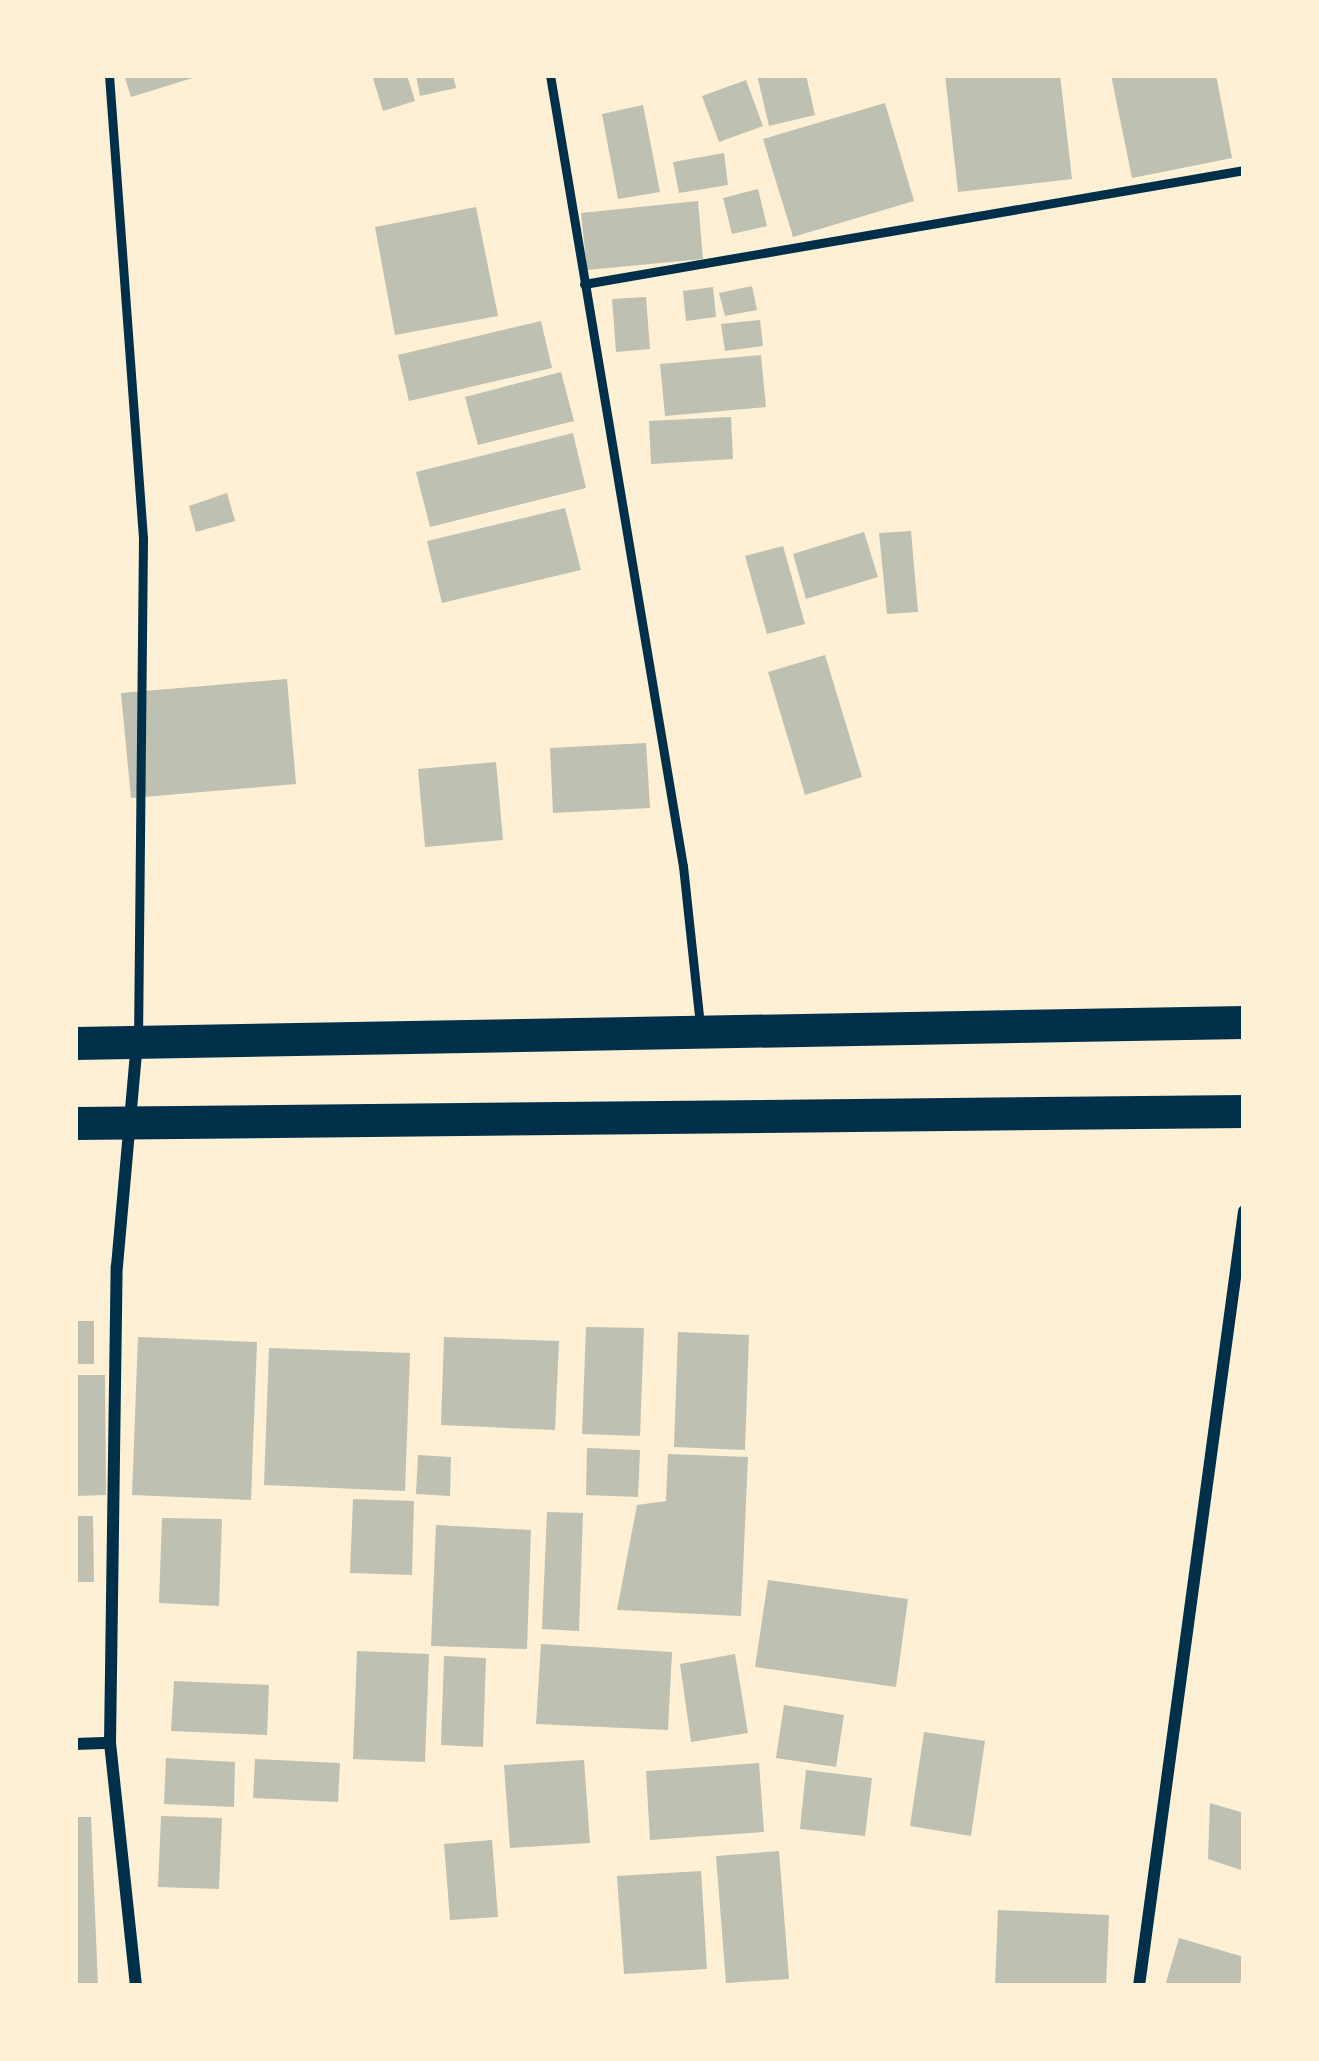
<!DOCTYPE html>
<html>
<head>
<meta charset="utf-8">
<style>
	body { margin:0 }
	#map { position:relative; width:1319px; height:2061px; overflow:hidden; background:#fdf0d5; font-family:"Space Grotesk",sans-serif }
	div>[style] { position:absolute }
	.building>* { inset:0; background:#bec0b2 }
	.service>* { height:9px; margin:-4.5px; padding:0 4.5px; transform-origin:4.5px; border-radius:4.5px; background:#003049 }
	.minor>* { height:12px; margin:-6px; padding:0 6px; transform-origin:6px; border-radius:6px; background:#003049 }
	.trunk>* { height:33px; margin:-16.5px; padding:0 16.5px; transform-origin:16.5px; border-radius:16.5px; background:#003049 }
	span { translate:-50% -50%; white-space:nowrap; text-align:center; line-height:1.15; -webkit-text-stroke:9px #fdf0d5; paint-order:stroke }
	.frame { position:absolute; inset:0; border:78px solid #fdf0d5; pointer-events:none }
</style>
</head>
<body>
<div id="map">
	<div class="building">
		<div style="clip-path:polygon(124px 75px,199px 75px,199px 76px,131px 97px)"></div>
		<div style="clip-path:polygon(372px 75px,407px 75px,415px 101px,383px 111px)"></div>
		<div style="clip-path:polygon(416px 75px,453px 75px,456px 88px,420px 96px)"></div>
		<div style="clip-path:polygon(757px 75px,806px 75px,815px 115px,769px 126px)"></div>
		<div style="clip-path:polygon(945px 75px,1060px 75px,1072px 179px,958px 192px)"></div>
		<div style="clip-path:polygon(1111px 75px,1216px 75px,1232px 158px,1132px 178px)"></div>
		<div style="clip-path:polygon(746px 80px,763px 126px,719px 142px,702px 96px)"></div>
		<div style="clip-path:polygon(885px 103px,914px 201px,793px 237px,763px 139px)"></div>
		<div style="clip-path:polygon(643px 105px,660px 192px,618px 199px,602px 114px)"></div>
		<div style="clip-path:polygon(724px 153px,728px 185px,679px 193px,673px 162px)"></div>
		<div style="clip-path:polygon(758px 189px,767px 226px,732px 234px,723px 198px)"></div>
		<div style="clip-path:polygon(698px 201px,703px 259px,587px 270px,581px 213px)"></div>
		<div style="clip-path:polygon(476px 207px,498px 316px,395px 335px,375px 227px)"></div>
		<div style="clip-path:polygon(752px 286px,757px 310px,725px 316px,719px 293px)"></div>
		<div style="clip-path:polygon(713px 287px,716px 317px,686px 321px,683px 291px)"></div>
		<div style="clip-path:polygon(646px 297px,650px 349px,616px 352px,612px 299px)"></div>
		<div style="clip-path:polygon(760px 320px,763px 346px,725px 351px,721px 324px)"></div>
		<div style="clip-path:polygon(541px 321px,552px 368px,409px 401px,398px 355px)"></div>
		<div style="clip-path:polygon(761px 355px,766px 407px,665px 416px,660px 364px)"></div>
		<div style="clip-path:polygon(561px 372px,574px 421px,478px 445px,465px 397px)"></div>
		<div style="clip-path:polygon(731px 417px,733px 459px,651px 464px,649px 421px)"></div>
		<div style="clip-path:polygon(573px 433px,586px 488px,430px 527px,416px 472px)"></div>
		<div style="clip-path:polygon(227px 493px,235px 521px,196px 532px,189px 506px)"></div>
		<div style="clip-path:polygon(565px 508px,581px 570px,442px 603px,427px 541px)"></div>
		<div style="clip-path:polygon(911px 531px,918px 612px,887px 614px,879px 533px)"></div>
		<div style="clip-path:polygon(864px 532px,878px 577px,806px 599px,793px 554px)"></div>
		<div style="clip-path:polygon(783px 546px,805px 624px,767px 634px,745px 556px)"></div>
		<div style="clip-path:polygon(825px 655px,862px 777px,805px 795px,768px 672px)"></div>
		<div style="clip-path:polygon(287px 679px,296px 784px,131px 798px,121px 693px)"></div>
		<div style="clip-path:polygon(646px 743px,650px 808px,553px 813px,550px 748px)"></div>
		<div style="clip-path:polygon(496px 762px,503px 840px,425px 847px,418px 769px)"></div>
		<div style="clip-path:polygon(75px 1321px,94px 1321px,94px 1364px,75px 1364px)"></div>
		<div style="clip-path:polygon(586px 1327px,644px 1328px,640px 1436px,582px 1434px)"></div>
		<div style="clip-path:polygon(678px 1332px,749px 1335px,745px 1450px,674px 1447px)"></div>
		<div style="clip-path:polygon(138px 1337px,257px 1342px,251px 1500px,132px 1495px)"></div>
		<div style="clip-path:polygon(444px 1337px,559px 1341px,555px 1430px,441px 1425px)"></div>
		<div style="clip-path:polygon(269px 1348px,410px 1353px,405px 1491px,264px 1485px)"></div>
		<div style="clip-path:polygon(75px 1375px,105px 1375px,106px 1495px,75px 1496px)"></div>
		<div style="clip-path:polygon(587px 1448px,640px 1450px,638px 1497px,586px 1495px)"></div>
		<div style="clip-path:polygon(668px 1454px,748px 1457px,741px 1616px,617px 1610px,637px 1505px,666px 1501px)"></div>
		<div style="clip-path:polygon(418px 1455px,451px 1457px,450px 1496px,416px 1494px)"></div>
		<div style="clip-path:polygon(353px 1499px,414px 1501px,412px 1575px,350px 1573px)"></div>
		<div style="clip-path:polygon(547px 1512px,583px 1513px,579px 1631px,542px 1629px)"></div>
		<div style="clip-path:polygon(75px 1516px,93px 1516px,94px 1582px,75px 1582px)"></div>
		<div style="clip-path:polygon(162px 1518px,222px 1519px,219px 1606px,159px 1603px)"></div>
		<div style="clip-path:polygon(436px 1525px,531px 1530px,527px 1649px,431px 1646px)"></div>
		<div style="clip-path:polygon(768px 1580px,908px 1599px,896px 1687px,755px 1667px)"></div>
		<div style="clip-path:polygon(541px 1644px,672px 1652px,668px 1730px,536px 1724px)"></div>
		<div style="clip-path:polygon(357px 1651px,429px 1654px,425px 1762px,353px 1759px)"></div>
		<div style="clip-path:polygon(735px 1654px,748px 1733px,691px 1742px,680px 1664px)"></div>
		<div style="clip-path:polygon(444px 1656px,486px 1658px,483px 1747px,441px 1745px)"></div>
		<div style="clip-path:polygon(174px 1681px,269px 1685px,267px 1735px,171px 1731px)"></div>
		<div style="clip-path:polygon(784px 1705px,844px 1715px,836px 1767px,776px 1758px)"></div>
		<div style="clip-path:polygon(924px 1732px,985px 1741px,971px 1836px,910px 1826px)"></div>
		<div style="clip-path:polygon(166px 1758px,235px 1762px,234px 1807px,164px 1804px)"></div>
		<div style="clip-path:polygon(255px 1759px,340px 1763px,338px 1802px,253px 1798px)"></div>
		<div style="clip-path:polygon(584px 1760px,590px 1843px,510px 1848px,504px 1765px)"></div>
		<div style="clip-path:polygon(759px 1763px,764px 1832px,650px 1840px,646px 1771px)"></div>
		<div style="clip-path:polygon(806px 1770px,872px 1778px,865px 1836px,800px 1829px)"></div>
		<div style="clip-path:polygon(1210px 1803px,1244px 1813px,1244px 1871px,1208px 1859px)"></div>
		<div style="clip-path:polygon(161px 1816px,222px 1818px,219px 1889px,158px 1887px)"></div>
		<div style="clip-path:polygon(75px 1817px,91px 1817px,98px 1986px,75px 1986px)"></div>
		<div style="clip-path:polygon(492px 1840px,498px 1917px,450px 1920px,444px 1844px)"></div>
		<div style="clip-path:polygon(779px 1851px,789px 1979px,726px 1983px,716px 1856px)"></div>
		<div style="clip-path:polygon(701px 1871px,707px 1969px,624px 1974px,617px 1876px)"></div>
		<div style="clip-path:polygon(998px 1910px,1109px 1915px,1106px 1986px,995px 1986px)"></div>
		<div style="clip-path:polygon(1179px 1938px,1244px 1957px,1240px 1986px,1165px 1986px)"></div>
	</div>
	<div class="service">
		<div style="left:109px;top:75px;width:464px;rotate:85.8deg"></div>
		<div style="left:143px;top:538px;width:500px;rotate:90.57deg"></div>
		<div style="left:550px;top:75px;width:802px;rotate:80.46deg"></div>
		<div style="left:683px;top:866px;width:159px;rotate:83.9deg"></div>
		<div style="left:584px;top:284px;width:670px;rotate:-9.8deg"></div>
	</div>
	<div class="minor">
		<div style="left:75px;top:1744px;width:35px;rotate:-2deg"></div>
		<div style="left:136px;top:1986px;width:244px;rotate:-96.1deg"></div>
		<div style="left:110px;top:1743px;width:477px;rotate:-89.2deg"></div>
		<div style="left:117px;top:1266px;width:223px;rotate:-84.9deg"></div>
		<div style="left:1139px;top:1986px;width:782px;rotate:-82.28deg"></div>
	</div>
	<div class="trunk">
		<div style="left:75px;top:1043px;width:1169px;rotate:-1.03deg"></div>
		<div style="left:75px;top:1123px;width:1169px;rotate:-0.59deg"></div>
	</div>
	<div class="frame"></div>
</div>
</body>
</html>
